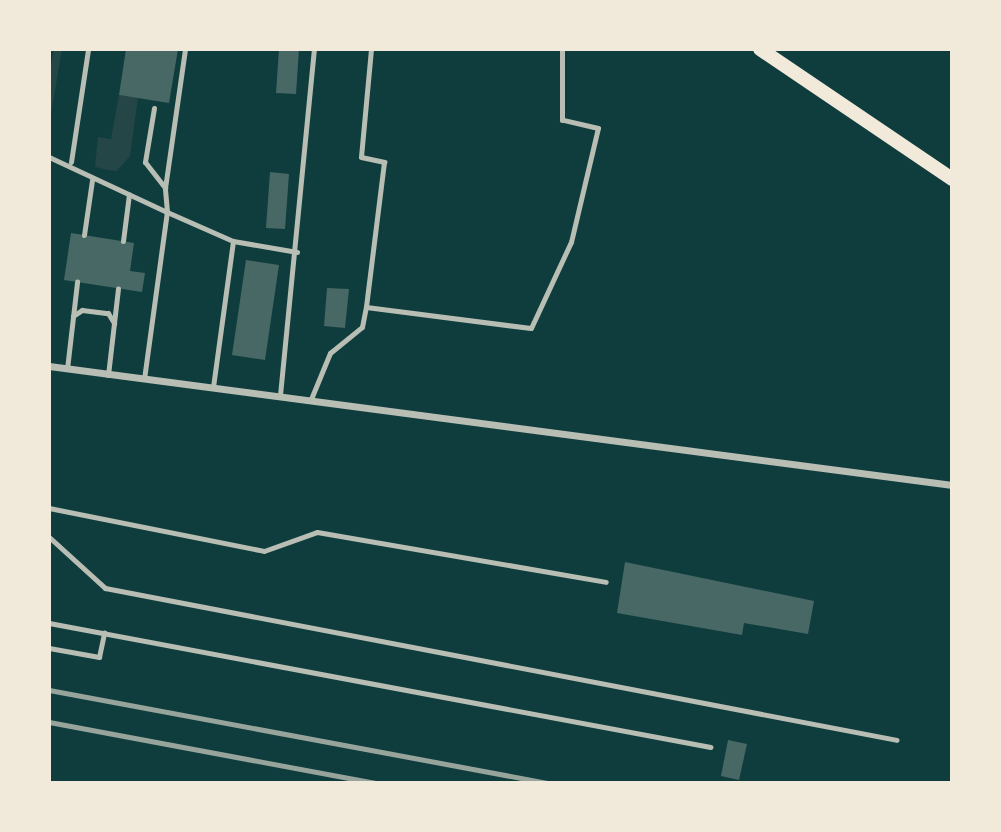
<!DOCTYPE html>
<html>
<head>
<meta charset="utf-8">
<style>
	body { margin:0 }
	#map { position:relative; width:1001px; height:832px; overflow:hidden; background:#0f3d3e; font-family:"Open Sans",sans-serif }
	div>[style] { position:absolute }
	.green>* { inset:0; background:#244646 }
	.building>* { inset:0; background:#486865 }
	.service>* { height:5px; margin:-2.5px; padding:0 2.5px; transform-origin:2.5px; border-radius:2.5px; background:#b8beb3 }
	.minor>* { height:7px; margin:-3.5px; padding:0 3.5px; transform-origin:3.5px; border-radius:3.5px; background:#b8beb3 }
	.secondary>* { height:14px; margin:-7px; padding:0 7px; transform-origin:7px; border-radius:7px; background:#f1e9da }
	.rail>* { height:5px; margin:-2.5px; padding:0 2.5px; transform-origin:2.5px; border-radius:2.5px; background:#97a49c }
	span { translate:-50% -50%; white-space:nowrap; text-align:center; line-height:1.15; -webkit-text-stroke:6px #f1e9da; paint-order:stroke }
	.frame { position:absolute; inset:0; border:51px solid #f1e9da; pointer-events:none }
</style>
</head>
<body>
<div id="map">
	<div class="green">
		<div style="clip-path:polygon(54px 49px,62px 49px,49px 126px,49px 77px)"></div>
		<div style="clip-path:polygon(119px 95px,138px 98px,130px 156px,117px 171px,108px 170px,95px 167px,98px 137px,111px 139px)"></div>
	</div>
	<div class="building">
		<div style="clip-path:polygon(126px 49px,178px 49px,169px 103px,119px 95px)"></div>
		<div style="clip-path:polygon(279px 49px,299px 49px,296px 94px,276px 93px)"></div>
		<div style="clip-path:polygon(270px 172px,289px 174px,285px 229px,266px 228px)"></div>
		<div style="clip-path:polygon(71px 233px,134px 243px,130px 271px,145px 273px,142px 292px,64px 280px)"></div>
		<div style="clip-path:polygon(246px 260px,279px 265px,265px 360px,232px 355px)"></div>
		<div style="clip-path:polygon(327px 288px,349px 289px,345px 328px,324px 326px)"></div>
		<div style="clip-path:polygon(625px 562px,814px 601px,808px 634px,744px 623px,742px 635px,617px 613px)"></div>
		<div style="clip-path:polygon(728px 740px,747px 744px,739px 780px,721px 776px)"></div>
	</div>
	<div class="service">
		<div style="left:371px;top:49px;width:108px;rotate:95.3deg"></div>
		<div style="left:361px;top:157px;width:24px;rotate:12deg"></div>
		<div style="left:384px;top:162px;width:146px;rotate:97.1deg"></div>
		<div style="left:366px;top:307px;width:166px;rotate:7.3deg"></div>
		<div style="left:531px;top:328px;width:95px;rotate:-65.1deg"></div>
		<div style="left:571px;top:242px;width:117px;rotate:-76.7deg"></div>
		<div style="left:598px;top:128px;width:37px;rotate:-167deg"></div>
		<div style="left:562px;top:120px;width:71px;rotate:-90deg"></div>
		<div style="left:154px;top:108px;width:55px;rotate:99.5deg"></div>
		<div style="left:145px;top:162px;width:33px;rotate:52deg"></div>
		<div style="left:49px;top:157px;width:130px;rotate:25deg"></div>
		<div style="left:167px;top:212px;width:24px;rotate:-95deg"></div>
		<div style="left:165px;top:188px;width:140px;rotate:-81.8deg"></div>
		<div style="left:71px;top:162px;width:114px;rotate:-81.4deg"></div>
		<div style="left:84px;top:235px;width:56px;rotate:-81.7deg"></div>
		<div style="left:123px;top:241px;width:47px;rotate:-82.7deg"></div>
		<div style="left:73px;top:316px;width:11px;rotate:-34deg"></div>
		<div style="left:82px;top:310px;width:26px;rotate:7deg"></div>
		<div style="left:108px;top:313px;width:12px;rotate:59deg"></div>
		<div style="left:67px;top:369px;width:88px;rotate:-83.4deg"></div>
		<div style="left:108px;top:375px;width:87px;rotate:-83.4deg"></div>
		<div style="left:144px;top:379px;width:169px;rotate:-82.2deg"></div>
		<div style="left:167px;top:212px;width:72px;rotate:23.7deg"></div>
		<div style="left:213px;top:387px;width:147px;rotate:-82.2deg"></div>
		<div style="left:233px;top:241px;width:65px;rotate:9.8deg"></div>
		<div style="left:280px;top:395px;width:348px;rotate:-84.4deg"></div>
		<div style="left:311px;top:399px;width:50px;rotate:-67.6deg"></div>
		<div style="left:330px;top:353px;width:41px;rotate:-39.1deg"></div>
		<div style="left:362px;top:327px;width:20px;rotate:-79deg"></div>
		<div style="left:49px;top:508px;width:219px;rotate:11.3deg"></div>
		<div style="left:264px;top:551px;width:56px;rotate:-19.7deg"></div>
		<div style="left:317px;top:532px;width:293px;rotate:9.8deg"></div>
		<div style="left:49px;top:537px;width:76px;rotate:42.3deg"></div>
		<div style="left:105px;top:588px;width:806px;rotate:10.86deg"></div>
		<div style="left:49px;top:623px;width:673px;rotate:10.62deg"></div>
		<div style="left:49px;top:648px;width:51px;rotate:10.2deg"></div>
		<div style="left:99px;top:657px;width:25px;rotate:-78deg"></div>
	</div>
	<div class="minor">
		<div style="left:49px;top:366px;width:911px;rotate:7.51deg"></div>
	</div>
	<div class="secondary">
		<div style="left:760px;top:49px;width:232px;rotate:34.1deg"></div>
	</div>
	<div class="rail">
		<div style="left:49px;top:690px;width:508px;rotate:10.56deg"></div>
		<div style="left:49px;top:722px;width:332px;rotate:10.6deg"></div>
	</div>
	<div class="frame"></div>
</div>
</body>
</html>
